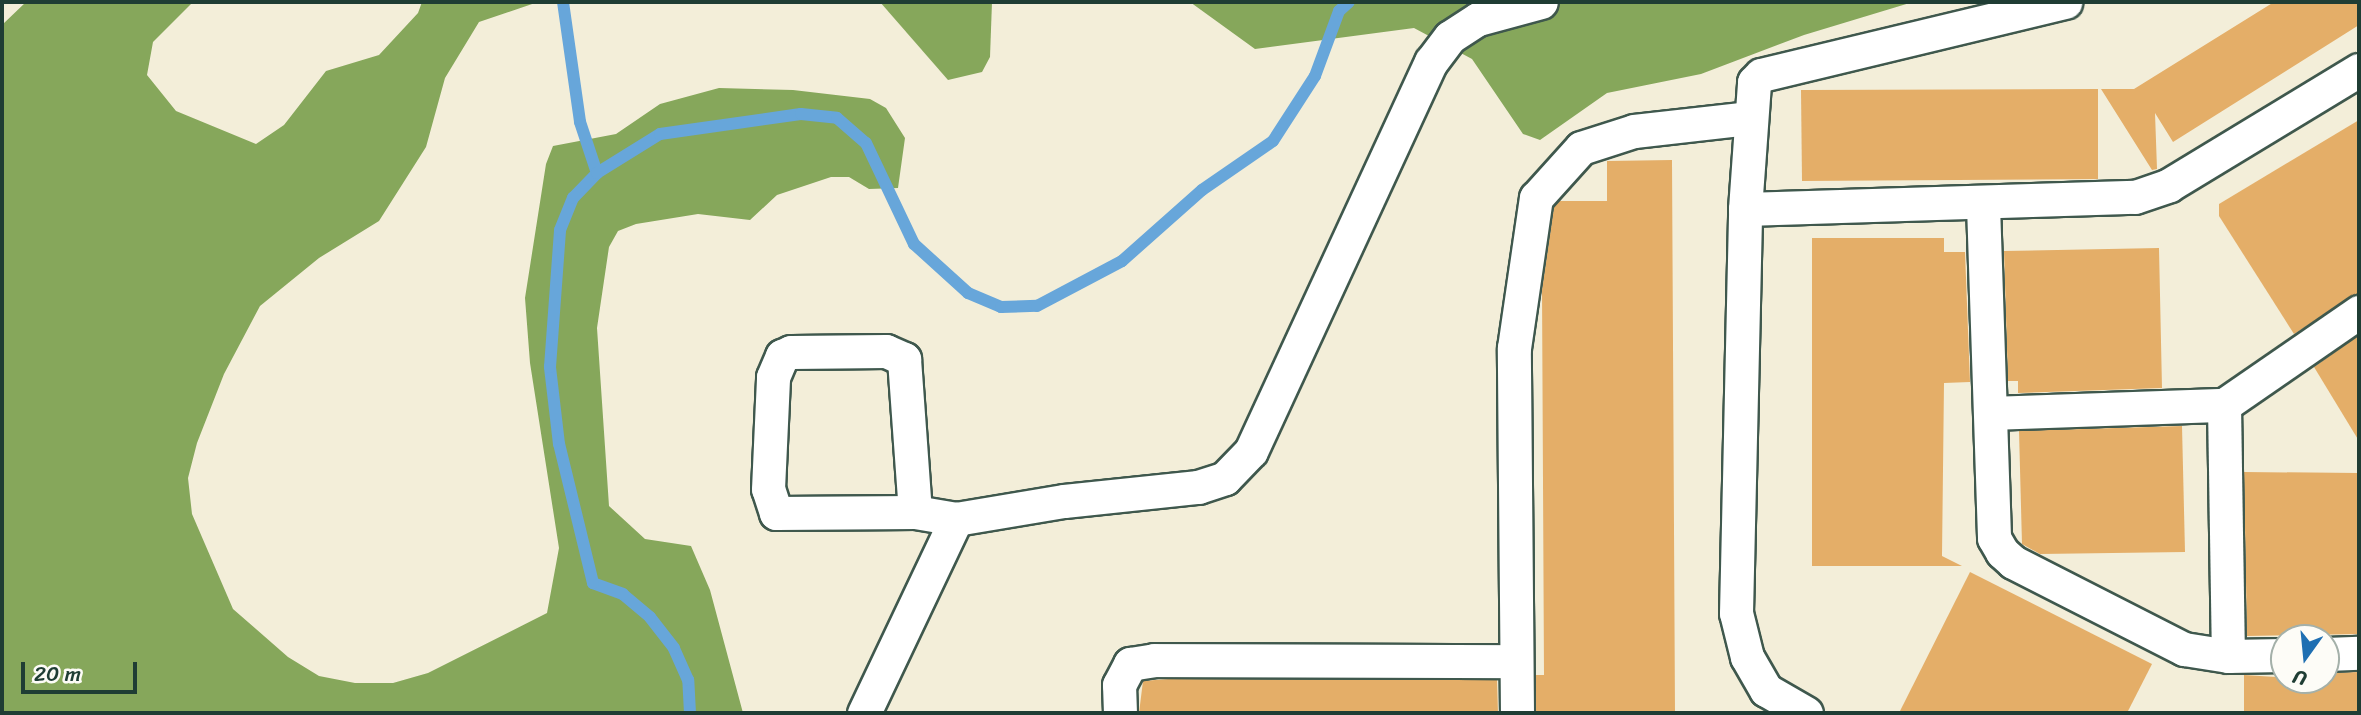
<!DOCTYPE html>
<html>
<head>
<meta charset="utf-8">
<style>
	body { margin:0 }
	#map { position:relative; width:2361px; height:715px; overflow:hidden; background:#f3eed9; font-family:Sriracha,sans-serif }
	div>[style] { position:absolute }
	.forest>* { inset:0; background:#86a75b }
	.stream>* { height:12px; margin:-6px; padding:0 6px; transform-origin:6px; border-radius:6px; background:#67a6da }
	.building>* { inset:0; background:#e4ae68 }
	.roads { filter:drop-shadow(2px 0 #3f584d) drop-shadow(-2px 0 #3f584d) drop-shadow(0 2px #3f584d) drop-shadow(0 -2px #3f584d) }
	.minor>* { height:33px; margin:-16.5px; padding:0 16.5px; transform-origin:16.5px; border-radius:16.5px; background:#fff }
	span { translate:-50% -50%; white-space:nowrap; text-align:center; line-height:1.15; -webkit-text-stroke:7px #fdfcf7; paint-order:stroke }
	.frame { position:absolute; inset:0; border:4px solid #1f3d34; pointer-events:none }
	.north { position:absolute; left:2270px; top:624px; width:70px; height:70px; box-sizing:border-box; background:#fdfcf7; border:2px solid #a4b0a9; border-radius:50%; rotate:195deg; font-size:19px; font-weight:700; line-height:28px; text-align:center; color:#1f3d34 }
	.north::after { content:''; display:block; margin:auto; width:24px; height:32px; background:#1f6fb2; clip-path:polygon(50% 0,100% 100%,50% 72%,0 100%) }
	.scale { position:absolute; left:21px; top:662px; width:116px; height:32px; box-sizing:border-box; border:4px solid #1f3d34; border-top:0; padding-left:9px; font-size:21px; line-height:24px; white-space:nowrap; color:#1f3d34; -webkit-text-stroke:5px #fdfcf7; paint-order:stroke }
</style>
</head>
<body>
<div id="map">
	<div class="forest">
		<div style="clip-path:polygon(26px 2px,193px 2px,153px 42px,147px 75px,176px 111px,256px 144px,284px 125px,326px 71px,379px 55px,418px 13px,422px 2px,538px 2px,479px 22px,445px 78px,426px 147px,379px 221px,319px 258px,260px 306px,224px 374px,197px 443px,188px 478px,192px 514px,233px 609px,288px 657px,319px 676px,355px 683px,393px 683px,428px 673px,547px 613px,559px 548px,530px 363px,525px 298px,546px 164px,553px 146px,616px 134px,660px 104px,719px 88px,793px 90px,870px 99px,886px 108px,905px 138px,898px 188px,869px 189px,849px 177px,831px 177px,777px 195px,750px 220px,698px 214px,636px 224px,618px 231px,609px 247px,597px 328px,609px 506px,645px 539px,691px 546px,710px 590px,743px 713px,2px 713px,2px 25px)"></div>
		<div style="clip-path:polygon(880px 2px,992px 2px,990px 57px,982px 72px,948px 80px)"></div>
		<div style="clip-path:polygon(1190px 2px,1913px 2px,1804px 35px,1701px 74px,1607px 93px,1540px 140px,1523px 134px,1472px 59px,1414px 28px,1255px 49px)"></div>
	</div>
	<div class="stream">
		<div style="left:563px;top:2px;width:121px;rotate:81.9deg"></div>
		<div style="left:580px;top:122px;width:54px;rotate:71.6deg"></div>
		<div style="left:690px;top:713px;width:33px;rotate:-93deg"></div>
		<div style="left:688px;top:680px;width:35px;rotate:-114deg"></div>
		<div style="left:674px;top:648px;width:39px;rotate:-128deg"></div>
		<div style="left:650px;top:617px;width:35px;rotate:-140deg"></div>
		<div style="left:623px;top:594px;width:32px;rotate:-160deg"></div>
		<div style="left:593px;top:583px;width:143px;rotate:-103.7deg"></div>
		<div style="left:559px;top:444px;width:78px;rotate:-96.7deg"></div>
		<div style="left:550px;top:367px;width:137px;rotate:-85.8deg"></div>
		<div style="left:560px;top:230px;width:35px;rotate:-68deg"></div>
		<div style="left:573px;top:198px;width:35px;rotate:-46deg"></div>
		<div style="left:597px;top:173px;width:74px;rotate:-31.8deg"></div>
		<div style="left:660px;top:134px;width:142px;rotate:-8.1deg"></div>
		<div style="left:801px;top:114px;width:36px;rotate:6deg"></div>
		<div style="left:837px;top:118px;width:38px;rotate:41deg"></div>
		<div style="left:866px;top:143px;width:112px;rotate:64.6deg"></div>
		<div style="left:914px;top:244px;width:73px;rotate:42.2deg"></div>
		<div style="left:968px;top:293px;width:36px;rotate:23deg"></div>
		<div style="left:1001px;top:307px;width:36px;rotate:-2deg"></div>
		<div style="left:1037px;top:306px;width:96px;rotate:-27.9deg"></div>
		<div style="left:1122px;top:261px;width:107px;rotate:-41.6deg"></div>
		<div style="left:1202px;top:190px;width:86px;rotate:-34.6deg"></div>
		<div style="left:1273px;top:141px;width:77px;rotate:-57.1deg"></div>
		<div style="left:1315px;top:76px;width:69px;rotate:-69.7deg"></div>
		<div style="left:1339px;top:11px;width:13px;rotate:-42deg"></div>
	</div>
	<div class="building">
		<div style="clip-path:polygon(2274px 2px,2359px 2px,2359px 25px,2173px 142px,2155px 113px,2157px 169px,2152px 170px,2101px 89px,2134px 89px)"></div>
		<div style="clip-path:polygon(2098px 89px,2098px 179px,1802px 181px,1801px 90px)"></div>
		<div style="clip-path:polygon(2359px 120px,2359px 293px,2294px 334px,2219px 216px,2219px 204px)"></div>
		<div style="clip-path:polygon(1672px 160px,1675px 713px,1536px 713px,1536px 675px,1544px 675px,1542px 290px,1554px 207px,1559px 201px,1607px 201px,1607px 161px)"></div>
		<div style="clip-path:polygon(1812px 238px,1944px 238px,1944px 252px,1965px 252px,1970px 382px,1944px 383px,1942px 556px,1962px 566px,1812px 566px)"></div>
		<div style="clip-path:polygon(2159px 248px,2162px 388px,2018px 393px,2018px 381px,2008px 381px,2004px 251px)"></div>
		<div style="clip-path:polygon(2359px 335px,2359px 441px,2314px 367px)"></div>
		<div style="clip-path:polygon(2182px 426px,2185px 552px,2040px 554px,2022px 544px,2019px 431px)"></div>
		<div style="clip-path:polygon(2244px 472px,2359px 473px,2359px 634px,2247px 636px)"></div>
		<div style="clip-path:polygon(1970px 572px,2152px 664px,2127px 713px,1899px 713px)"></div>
		<div style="clip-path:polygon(2359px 672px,2359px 713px,2244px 713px,2244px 675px,2326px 680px,2326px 673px)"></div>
		<div style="clip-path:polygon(1168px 679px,1497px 680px,1498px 713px,1139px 713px,1143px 681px)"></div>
	</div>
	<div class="roads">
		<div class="minor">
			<div style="left:1983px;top:205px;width:333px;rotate:88.1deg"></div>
			<div style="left:1994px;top:538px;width:16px;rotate:60deg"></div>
			<div style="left:2002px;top:552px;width:15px;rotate:42deg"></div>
			<div style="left:2013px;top:562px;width:192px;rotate:27deg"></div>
			<div style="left:2184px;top:649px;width:45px;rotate:9deg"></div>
			<div style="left:2228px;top:656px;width:56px;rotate:-1deg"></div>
			<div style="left:1745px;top:209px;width:390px;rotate:-1.8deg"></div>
			<div style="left:2135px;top:197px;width:36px;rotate:-19deg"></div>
			<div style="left:2169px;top:185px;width:222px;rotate:-31.2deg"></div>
			<div style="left:2224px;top:405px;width:251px;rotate:89.1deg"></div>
			<div style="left:1992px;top:413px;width:232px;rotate:-2deg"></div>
			<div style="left:2224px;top:405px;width:164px;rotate:-34.6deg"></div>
			<div style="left:915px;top:512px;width:139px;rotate:179.6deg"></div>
			<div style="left:776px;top:513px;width:25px;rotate:-108deg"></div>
			<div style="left:768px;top:489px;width:112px;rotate:-87.4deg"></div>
			<div style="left:773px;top:377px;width:23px;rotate:-67deg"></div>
			<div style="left:782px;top:356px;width:10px;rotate:-24deg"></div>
			<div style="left:791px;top:352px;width:95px;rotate:-0.6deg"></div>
			<div style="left:886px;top:351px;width:20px;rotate:24deg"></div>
			<div style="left:904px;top:359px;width:153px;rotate:85.9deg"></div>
			<div style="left:915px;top:512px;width:42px;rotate:9.7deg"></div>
			<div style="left:2326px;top:654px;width:33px;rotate:-2deg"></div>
			<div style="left:864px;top:713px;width:215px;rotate:-64.6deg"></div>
			<div style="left:956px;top:519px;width:109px;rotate:-9.5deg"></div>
			<div style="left:1064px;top:501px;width:135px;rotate:-6deg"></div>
			<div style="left:1198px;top:487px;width:28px;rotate:-18deg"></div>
			<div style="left:1225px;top:478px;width:37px;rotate:-46deg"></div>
			<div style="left:1251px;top:451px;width:429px;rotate:-65.2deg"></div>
			<div style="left:1431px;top:62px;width:31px;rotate:-53deg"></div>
			<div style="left:1450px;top:37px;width:33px;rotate:-33deg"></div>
			<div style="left:1478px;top:19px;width:65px;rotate:-15.1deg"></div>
			<div style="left:1120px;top:713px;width:28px;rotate:-92deg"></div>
			<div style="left:1119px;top:685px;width:24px;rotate:-62deg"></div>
			<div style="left:1130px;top:664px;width:24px;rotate:-9deg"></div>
			<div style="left:1154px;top:660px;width:362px;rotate:0.2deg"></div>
			<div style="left:1517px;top:713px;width:365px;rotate:-90.5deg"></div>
			<div style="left:1514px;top:348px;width:152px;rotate:-81.7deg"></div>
			<div style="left:1536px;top:198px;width:67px;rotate:-48deg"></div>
			<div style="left:1581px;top:148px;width:56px;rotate:-17.8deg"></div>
			<div style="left:1634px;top:131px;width:117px;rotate:-6.4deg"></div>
			<div style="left:1806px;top:713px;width:46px;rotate:-150.1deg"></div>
			<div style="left:1766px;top:690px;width:38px;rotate:-120deg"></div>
			<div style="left:1747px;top:657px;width:45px;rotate:-104deg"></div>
			<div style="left:1736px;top:613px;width:404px;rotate:-88.7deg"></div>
			<div style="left:1745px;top:209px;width:127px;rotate:-85.9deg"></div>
			<div style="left:1754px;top:82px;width:10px;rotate:-45deg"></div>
			<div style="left:1761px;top:75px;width:313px;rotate:-13.5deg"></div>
		</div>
	</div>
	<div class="frame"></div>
	<div class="north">U</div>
	<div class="scale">20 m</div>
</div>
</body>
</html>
